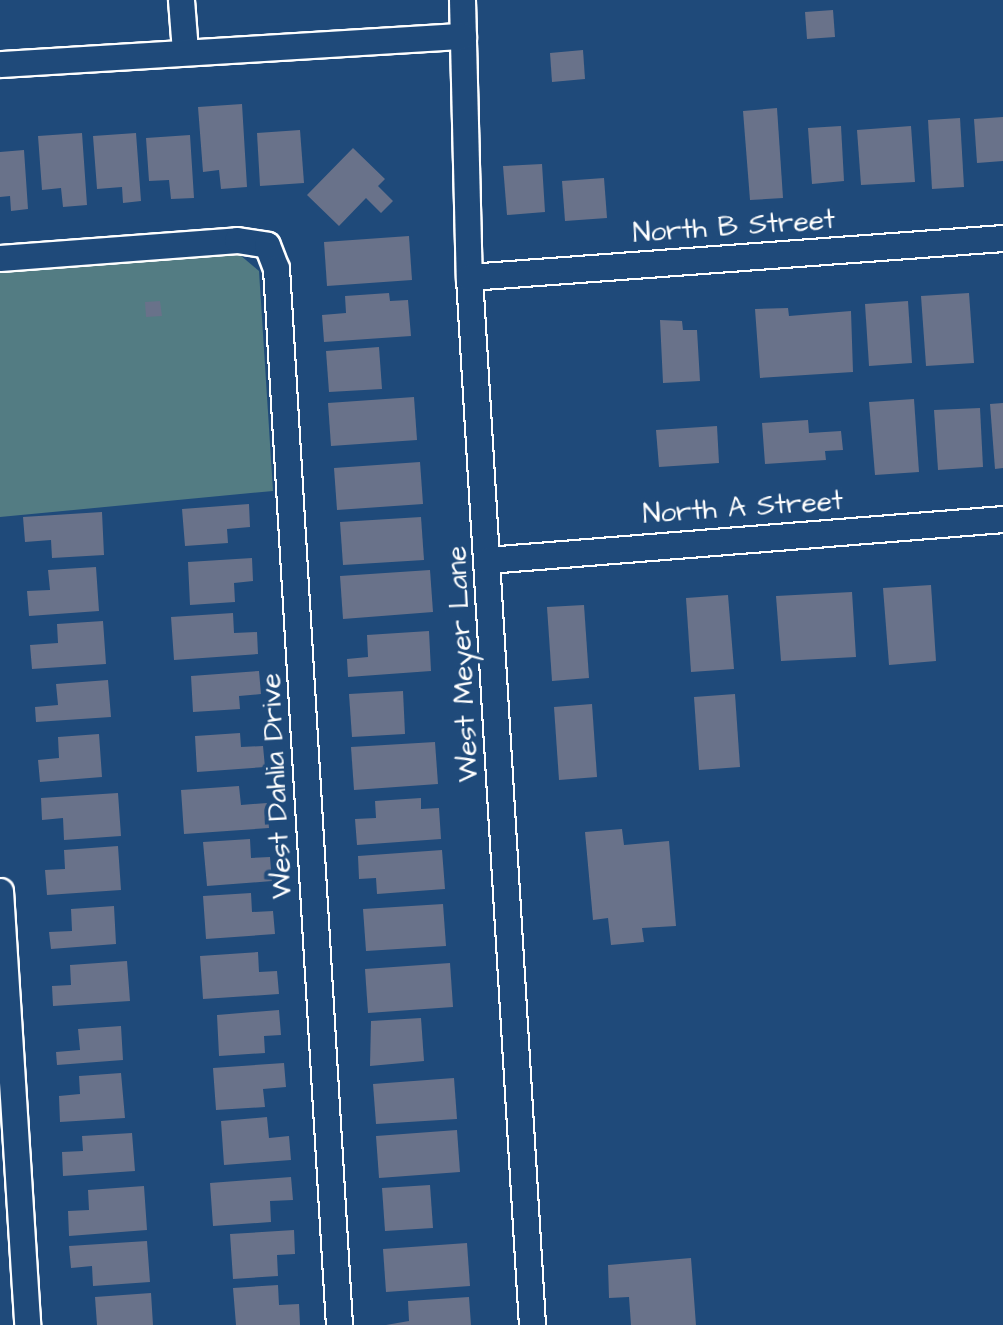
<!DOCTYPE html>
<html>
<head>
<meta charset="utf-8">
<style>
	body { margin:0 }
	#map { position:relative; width:1003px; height:1325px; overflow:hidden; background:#1f4a7a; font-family:"Architects Daughter",sans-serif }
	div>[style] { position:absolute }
	.green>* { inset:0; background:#537c83 }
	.building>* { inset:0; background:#69728a }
	.roads { filter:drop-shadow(2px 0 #fff) drop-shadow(-2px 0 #fff) drop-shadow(0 2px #fff) drop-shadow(0 -2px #fff) }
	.minor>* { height:25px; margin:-12.5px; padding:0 12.5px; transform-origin:12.5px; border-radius:12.5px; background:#1f4a7a }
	span { translate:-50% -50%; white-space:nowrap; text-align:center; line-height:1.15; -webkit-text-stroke:8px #1f4a7a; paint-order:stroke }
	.street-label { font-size:28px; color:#fff }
</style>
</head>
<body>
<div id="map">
	<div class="green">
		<div style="clip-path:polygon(240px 255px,259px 271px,273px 491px,0 517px,0 272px)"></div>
	</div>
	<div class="building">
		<div style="clip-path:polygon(833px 10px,835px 37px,807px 39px,805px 12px)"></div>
		<div style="clip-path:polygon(583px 50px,585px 79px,552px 82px,550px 53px)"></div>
		<div style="clip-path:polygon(242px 104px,247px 187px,221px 189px,219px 170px,203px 172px,198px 107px)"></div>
		<div style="clip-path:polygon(777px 108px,783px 198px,750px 200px,743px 111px)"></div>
		<div style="clip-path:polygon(1003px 117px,1003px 161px,977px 163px,974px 119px)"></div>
		<div style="clip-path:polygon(960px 118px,964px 187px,932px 189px,928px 120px)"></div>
		<div style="clip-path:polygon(841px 126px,844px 181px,812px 184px,808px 128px)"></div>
		<div style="clip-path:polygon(911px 126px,915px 182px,861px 185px,857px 130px)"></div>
		<div style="clip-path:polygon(300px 130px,304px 183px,260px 186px,257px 133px)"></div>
		<div style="clip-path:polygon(82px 133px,87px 205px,63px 207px,61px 188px,42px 190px,38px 136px)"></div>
		<div style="clip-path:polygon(136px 133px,141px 201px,123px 203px,122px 187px,97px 189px,93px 136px)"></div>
		<div style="clip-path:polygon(190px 135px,194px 198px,171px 199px,169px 180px,149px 181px,146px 138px)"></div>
		<div style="clip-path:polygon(353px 148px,385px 179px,378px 186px,393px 201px,381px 213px,366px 198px,339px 226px,307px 195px)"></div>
		<div style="clip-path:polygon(24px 150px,28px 209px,11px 211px,10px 196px,0 197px,0 152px)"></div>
		<div style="clip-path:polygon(542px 164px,545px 212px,507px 215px,503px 166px)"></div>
		<div style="clip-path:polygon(604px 178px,607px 218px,565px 221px,562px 181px)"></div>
		<div style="clip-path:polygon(409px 236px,412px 280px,327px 286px,324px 242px)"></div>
		<div style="clip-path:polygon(389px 293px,390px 301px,408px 300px,411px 336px,324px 342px,322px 315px,346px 313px,345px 296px)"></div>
		<div style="clip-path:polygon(969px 293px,974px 363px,926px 366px,921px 296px)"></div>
		<div style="clip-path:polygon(160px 301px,162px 316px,146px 317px,145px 302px)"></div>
		<div style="clip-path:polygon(908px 301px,912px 363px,869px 366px,865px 304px)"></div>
		<div style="clip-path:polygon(788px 308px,789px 316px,851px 311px,853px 372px,760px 378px,755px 309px)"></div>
		<div style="clip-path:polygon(660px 320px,682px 321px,683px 330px,697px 330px,700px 381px,663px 383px)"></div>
		<div style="clip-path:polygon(379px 347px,382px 389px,329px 392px,326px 351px)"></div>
		<div style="clip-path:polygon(414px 397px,417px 440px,331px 446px,328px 403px)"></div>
		<div style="clip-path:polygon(914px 399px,919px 472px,875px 475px,869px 402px)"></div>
		<div style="clip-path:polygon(1003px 403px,1003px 468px,995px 469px,990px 404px)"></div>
		<div style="clip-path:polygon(980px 408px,983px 467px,938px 470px,934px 410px)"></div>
		<div style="clip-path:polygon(808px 420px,809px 433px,841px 431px,843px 450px,825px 451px,826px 460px,765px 464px,762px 423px)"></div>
		<div style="clip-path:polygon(717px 426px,719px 463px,659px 467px,656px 430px)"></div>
		<div style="clip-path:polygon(420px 462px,423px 504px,337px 510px,334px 468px)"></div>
		<div style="clip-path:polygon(249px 504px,250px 527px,227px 529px,228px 543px,185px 546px,182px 509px)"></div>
		<div style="clip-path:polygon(102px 512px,104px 555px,52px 558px,51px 540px,25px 542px,23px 517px)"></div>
		<div style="clip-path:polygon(421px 517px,424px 560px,343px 565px,340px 522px)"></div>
		<div style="clip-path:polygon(252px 558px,253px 581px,234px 583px,235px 602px,190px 605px,188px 562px)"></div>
		<div style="clip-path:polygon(96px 567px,99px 611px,29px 616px,27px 591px,50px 590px,48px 570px)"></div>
		<div style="clip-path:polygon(430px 570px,433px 612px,343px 619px,340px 576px)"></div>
		<div style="clip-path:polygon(931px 585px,936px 661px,889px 665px,883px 588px)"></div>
		<div style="clip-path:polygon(852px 592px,856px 657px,781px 661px,776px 596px)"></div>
		<div style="clip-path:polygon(728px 595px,734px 669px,691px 672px,686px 598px)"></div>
		<div style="clip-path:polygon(584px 605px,589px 678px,552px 681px,547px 607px)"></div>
		<div style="clip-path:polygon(233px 613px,234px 633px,257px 632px,258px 654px,174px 660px,171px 617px)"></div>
		<div style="clip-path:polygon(103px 621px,106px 664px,32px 669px,30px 645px,58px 643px,57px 624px)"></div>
		<div style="clip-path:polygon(429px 631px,431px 671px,348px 677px,347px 659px,368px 657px,367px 635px)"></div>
		<div style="clip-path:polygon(259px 671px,261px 694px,239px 696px,240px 709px,193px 712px,191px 676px)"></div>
		<div style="clip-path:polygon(108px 680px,111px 717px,36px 722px,35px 707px,58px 705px,56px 684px)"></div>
		<div style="clip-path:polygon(403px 691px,405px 734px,352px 737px,349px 694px)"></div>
		<div style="clip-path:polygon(735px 694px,740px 767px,699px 770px,694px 697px)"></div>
		<div style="clip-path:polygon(592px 704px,597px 777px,559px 780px,554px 707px)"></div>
		<div style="clip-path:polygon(240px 733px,241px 747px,263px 746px,265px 767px,197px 772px,195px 736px)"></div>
		<div style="clip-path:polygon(99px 734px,102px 777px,40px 782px,38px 760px,59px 758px,58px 737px)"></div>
		<div style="clip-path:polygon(435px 742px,438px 784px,354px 790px,351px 747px)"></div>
		<div style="clip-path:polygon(239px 786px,241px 805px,267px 803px,269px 828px,184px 834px,181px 790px)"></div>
		<div style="clip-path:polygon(118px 793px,121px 836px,64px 840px,63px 818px,42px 820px,41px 798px)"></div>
		<div style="clip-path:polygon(421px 798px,421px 809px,439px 808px,441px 839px,357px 845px,355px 819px,376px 818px,375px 801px)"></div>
		<div style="clip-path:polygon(622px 829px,624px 845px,669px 841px,676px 926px,642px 928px,644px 942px,611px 945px,608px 918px,593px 920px,585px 832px)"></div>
		<div style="clip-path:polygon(250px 839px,251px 858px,270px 857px,272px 881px,207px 886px,203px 842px)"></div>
		<div style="clip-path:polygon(118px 846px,121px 890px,47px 895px,45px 870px,65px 869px,64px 850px)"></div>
		<div style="clip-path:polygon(442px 850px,445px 889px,377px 894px,376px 878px,359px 879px,358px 856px)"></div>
		<div style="clip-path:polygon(251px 893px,252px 912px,273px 911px,275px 934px,206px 939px,203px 896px)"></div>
		<div style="clip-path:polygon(443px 904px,446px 946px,366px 951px,363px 909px)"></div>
		<div style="clip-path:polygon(114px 906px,116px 944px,51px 949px,49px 932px,72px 931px,71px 909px)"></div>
		<div style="clip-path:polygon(258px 952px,259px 972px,277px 971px,279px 994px,203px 999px,200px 956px)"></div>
		<div style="clip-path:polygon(127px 961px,130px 1001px,53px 1006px,52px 986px,71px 985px,70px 965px)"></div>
		<div style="clip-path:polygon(450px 963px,453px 1007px,368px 1013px,365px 969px)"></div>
		<div style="clip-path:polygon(279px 1010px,281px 1035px,264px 1036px,265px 1053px,219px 1056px,217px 1015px)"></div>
		<div style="clip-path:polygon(421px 1018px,424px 1061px,370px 1066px,371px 1021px)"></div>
		<div style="clip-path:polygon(121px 1026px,123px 1060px,57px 1065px,56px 1052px,80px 1050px,78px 1029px)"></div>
		<div style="clip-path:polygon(284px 1063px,286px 1087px,263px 1089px,265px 1107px,216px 1110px,213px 1068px)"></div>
		<div style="clip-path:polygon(121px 1073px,125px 1118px,60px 1122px,59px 1096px,80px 1094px,79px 1076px)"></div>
		<div style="clip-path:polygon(454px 1078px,457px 1119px,376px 1124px,373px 1084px)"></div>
		<div style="clip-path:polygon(267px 1117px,269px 1138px,289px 1136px,291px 1160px,224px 1165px,221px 1121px)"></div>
		<div style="clip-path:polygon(457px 1130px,460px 1172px,379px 1178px,376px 1136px)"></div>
		<div style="clip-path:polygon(132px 1133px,135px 1171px,63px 1176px,62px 1152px,83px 1151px,82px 1136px)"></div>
		<div style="clip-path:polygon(291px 1177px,293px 1200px,270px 1201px,271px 1222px,213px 1226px,210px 1183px)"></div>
		<div style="clip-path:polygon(430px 1185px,433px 1228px,385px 1231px,382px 1188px)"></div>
		<div style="clip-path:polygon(144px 1186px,147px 1230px,69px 1236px,68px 1211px,89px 1210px,88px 1190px)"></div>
		<div style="clip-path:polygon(294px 1230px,295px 1254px,277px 1255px,278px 1276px,233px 1279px,230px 1234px)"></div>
		<div style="clip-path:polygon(147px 1241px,150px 1282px,93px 1286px,92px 1266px,71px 1268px,69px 1246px)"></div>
		<div style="clip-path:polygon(467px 1243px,470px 1286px,386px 1292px,383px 1249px)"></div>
		<div style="clip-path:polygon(691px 1258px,696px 1325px,631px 1325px,629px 1297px,609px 1298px,608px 1265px)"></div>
		<div style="clip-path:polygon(278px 1285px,279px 1305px,299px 1304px,300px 1325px,236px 1325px,233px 1288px)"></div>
		<div style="clip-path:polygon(151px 1293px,153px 1325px,97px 1325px,95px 1297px)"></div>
		<div style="clip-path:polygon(469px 1297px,471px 1325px,386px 1325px,409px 1321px,408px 1301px)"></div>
	</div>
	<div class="roads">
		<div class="minor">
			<div style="left:181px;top:0;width:51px;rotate:85.5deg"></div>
			<div style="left:462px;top:0;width:277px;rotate:88.6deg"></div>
			<div style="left:469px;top:277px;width:1050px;rotate:86.56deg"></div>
			<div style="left:0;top:64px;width:464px;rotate:-3.5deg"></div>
			<div style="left:0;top:258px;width:238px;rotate:-4.3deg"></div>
			<div style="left:237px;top:240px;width:30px;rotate:9deg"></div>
			<div style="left:267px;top:245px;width:25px;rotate:69deg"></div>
			<div style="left:276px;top:268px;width:1059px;rotate:86.59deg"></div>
			<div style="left:469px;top:277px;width:535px;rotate:-4.18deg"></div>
			<div style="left:487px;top:560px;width:518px;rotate:-4.54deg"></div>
			<div style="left:0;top:891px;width:435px;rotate:86.4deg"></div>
		</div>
	</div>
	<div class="street-label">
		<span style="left:734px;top:227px;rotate:-4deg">North B Street</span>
		<span style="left:743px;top:508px;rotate:-4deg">North A Street</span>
		<span style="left:463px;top:664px;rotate:-93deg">West Meyer Lane</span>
		<span style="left:277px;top:786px;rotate:-93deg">West Dahlia Drive</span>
	</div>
</div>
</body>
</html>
